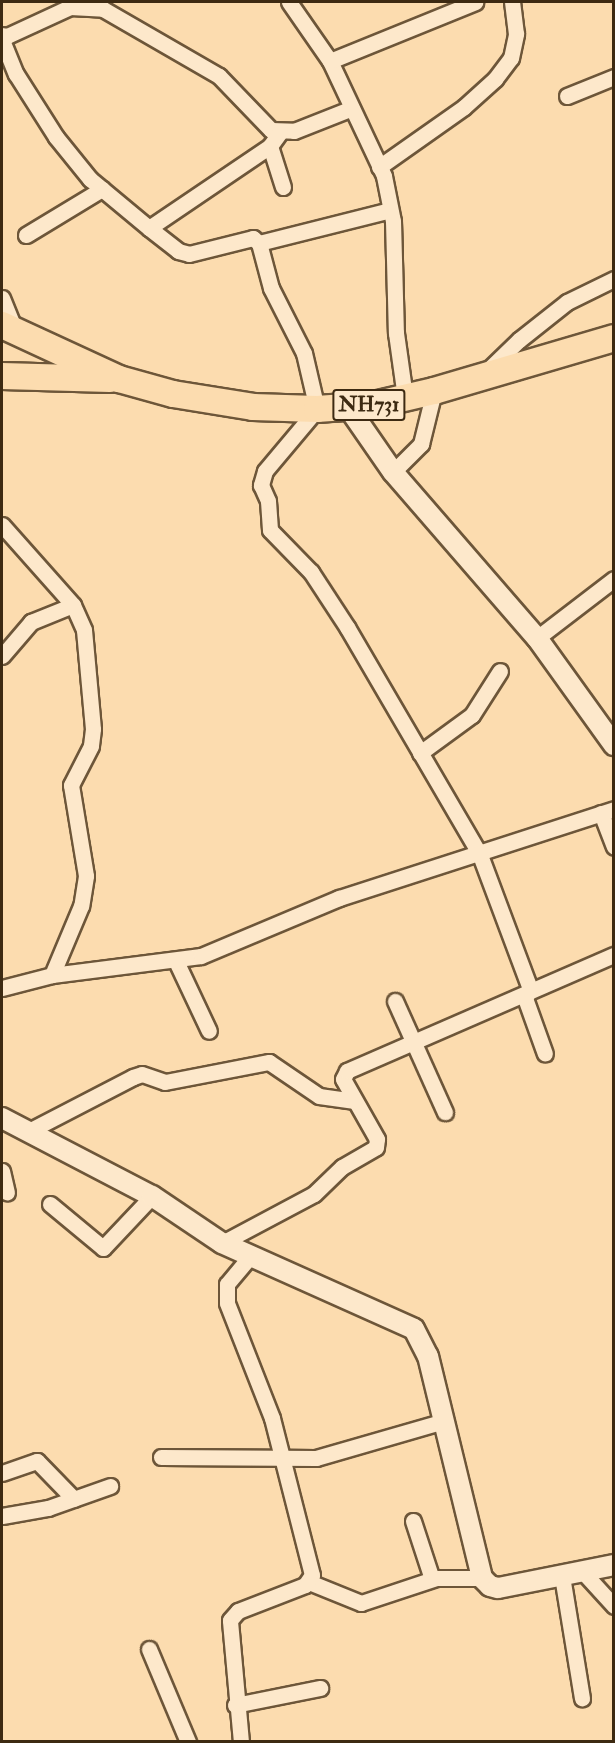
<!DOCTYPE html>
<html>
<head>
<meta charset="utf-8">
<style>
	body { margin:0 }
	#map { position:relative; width:615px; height:1743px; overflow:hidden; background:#fcdcaf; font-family:"IM FELL Double Pica",serif }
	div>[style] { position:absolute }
	.roads { filter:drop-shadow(2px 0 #6d5639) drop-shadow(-2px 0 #6d5639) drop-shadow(0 2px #6d5639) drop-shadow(0 -2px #6d5639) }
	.minor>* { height:15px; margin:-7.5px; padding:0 7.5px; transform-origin:7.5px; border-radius:7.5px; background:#fde8cb }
	.tertiary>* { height:20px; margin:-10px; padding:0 10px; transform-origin:10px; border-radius:10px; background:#fde8cb }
	.trunk>* { height:26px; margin:-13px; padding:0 13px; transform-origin:13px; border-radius:13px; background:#fcdcaf }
	span { translate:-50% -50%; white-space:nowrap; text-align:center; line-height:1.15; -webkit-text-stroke:4.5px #fde8cb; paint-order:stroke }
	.shield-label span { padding:2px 4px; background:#fde8cb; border:2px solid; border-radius:4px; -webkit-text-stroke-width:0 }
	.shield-label { font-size:21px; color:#3d2a12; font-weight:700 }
	.frame { position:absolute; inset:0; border:3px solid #3d2a12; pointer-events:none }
</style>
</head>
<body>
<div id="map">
	<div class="roads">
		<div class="minor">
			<div style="left:289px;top:2px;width:72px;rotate:55.2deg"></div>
			<div style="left:330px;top:61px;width:127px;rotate:64.8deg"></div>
			<div style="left:384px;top:176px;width:46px;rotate:78.7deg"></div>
			<div style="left:393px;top:221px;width:112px;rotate:88.5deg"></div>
			<div style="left:396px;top:333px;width:65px;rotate:82deg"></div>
			<div style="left:2px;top:35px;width:5px;rotate:11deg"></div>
			<div style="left:7px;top:36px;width:69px;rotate:-24.7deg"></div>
			<div style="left:70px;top:7px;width:33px;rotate:3deg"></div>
			<div style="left:103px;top:9px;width:134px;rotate:30deg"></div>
			<div style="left:219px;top:76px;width:75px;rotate:46.1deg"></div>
			<div style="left:271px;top:130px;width:23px;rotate:2deg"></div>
			<div style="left:294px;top:131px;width:62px;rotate:-21.6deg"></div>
			<div style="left:2px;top:40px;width:37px;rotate:68deg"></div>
			<div style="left:16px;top:74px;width:75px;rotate:57.6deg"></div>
			<div style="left:56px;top:137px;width:54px;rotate:51deg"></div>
			<div style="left:90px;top:179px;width:77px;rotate:39.7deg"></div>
			<div style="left:149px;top:228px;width:37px;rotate:38deg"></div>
			<div style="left:178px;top:251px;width:11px;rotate:15deg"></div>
			<div style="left:189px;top:254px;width:66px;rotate:-14deg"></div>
			<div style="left:253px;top:238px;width:8px;rotate:40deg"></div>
			<div style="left:259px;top:243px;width:47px;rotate:75.1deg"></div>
			<div style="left:271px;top:288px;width:73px;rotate:63.1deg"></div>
			<div style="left:304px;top:353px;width:57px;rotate:76.9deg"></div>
			<div style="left:317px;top:409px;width:81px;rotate:130deg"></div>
			<div style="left:265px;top:471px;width:15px;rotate:106deg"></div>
			<div style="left:261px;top:485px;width:17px;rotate:66deg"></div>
			<div style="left:268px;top:501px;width:29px;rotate:86deg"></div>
			<div style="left:270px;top:530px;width:59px;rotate:45.7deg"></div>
			<div style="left:311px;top:572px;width:66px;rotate:56.8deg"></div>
			<div style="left:347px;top:627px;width:264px;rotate:59.7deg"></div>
			<div style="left:480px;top:855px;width:143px;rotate:69.5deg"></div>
			<div style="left:530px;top:989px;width:10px;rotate:119deg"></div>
			<div style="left:525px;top:998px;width:59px;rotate:70.3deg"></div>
			<div style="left:330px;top:61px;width:157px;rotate:-22.1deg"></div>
			<div style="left:567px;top:96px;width:51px;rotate:-22deg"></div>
			<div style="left:270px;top:146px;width:43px;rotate:72.4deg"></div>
			<div style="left:379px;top:167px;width:104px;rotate:-35.2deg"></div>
			<div style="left:464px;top:107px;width:42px;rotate:-42.1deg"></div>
			<div style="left:495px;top:79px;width:26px;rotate:-53deg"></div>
			<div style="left:511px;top:58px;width:25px;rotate:-78deg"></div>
			<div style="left:516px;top:34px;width:32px;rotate:-97deg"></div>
			<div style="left:149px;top:228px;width:146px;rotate:-34.1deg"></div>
			<div style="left:270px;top:146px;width:17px;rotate:-54deg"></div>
			<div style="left:26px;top:235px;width:89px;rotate:-31.2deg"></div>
			<div style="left:259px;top:243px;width:135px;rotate:-14.1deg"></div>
			<div style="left:2px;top:298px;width:35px;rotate:68deg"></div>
			<div style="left:487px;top:371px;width:45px;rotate:-44.1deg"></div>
			<div style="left:519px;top:340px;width:61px;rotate:-38.4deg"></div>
			<div style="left:567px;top:302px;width:52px;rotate:-26.1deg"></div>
			<div style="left:393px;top:472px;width:40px;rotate:-45deg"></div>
			<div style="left:421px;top:444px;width:55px;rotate:-76.2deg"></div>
			<div style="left:2px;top:525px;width:107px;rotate:48.4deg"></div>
			<div style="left:73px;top:605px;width:27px;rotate:66deg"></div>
			<div style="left:84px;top:630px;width:99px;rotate:84.8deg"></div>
			<div style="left:93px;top:729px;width:17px;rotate:97deg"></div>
			<div style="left:91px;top:746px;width:44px;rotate:117.1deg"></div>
			<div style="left:71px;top:785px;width:92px;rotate:80.6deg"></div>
			<div style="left:86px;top:876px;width:30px;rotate:99deg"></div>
			<div style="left:81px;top:906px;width:75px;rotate:112.8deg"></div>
			<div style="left:537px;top:638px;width:97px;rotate:-37.5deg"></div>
			<div style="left:2px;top:656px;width:45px;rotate:-49.5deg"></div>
			<div style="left:31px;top:622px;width:45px;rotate:-22deg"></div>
			<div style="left:420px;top:753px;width:64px;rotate:-36.2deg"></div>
			<div style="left:472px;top:715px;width:52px;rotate:-57.5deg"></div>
			<div style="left:601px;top:813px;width:36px;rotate:69deg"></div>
			<div style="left:176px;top:961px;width:77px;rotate:64.8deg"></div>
			<div style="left:2px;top:988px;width:52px;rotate:-14.6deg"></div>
			<div style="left:52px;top:975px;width:150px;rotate:-7.3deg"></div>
			<div style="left:201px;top:956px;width:150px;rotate:-22.8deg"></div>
			<div style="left:339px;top:898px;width:289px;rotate:-17.9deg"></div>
			<div style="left:395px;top:1001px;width:122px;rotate:65.8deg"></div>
			<div style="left:27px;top:1132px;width:119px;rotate:-27.4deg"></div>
			<div style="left:133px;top:1077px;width:9px;rotate:-18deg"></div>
			<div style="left:142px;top:1074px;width:24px;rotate:19deg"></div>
			<div style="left:165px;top:1082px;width:106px;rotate:-10.9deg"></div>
			<div style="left:269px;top:1062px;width:60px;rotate:34.2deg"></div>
			<div style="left:319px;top:1096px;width:36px;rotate:8deg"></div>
			<div style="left:2px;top:1171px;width:22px;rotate:77deg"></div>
			<div style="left:50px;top:1204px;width:69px;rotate:39.7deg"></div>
			<div style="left:103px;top:1248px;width:71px;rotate:-46.7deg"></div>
			<div style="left:222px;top:1243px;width:104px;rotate:-28deg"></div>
			<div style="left:314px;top:1194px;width:39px;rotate:-44deg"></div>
			<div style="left:342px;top:1167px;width:39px;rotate:-30deg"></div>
			<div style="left:376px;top:1147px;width:8px;rotate:-83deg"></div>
			<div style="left:377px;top:1139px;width:69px;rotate:-119.5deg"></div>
			<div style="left:343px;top:1079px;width:9px;rotate:-63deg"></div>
			<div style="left:347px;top:1071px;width:291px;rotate:-23.5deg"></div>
			<div style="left:161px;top:1457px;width:155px;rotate:0.4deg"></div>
			<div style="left:316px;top:1458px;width:133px;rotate:-16.1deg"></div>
			<div style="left:2px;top:1473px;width:37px;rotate:-19deg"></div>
			<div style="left:37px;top:1461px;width:53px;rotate:45.8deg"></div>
			<div style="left:2px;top:1516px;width:47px;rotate:-9.9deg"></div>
			<div style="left:48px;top:1508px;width:66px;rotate:-19.5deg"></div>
			<div style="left:413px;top:1521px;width:61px;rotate:71.9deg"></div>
			<div style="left:583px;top:1572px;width:46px;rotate:47.6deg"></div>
			<div style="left:562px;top:1576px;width:124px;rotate:80.7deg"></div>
			<div style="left:309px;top:1582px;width:56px;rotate:22deg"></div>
			<div style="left:361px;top:1603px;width:79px;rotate:-18.4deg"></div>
			<div style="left:436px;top:1578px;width:46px"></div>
			<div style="left:149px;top:1649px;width:101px;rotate:67.2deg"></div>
			<div style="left:235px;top:1705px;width:87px;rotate:-11.3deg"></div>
			<div style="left:241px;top:1742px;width:122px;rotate:-95.2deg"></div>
			<div style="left:230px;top:1620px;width:12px;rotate:-48deg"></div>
			<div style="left:238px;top:1611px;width:72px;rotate:-21.2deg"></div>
			<div style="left:305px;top:1585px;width:12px;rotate:-55deg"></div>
			<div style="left:312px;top:1575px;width:162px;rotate:-104.3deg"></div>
			<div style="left:272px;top:1418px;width:123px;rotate:-111.4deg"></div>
			<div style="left:227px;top:1303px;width:19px;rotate:-90deg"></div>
			<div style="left:227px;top:1284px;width:35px;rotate:-50deg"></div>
		</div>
		<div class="tertiary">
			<div style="left:348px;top:407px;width:79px;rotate:55.3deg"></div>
			<div style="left:393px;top:472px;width:220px;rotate:49.1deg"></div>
			<div style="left:537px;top:638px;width:132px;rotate:54.3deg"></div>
			<div style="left:2px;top:1118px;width:169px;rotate:27.5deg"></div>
			<div style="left:152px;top:1196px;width:84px;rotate:33.9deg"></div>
			<div style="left:222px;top:1243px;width:210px;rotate:24.1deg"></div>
			<div style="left:414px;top:1329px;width:30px;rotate:63deg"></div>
			<div style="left:428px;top:1356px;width:228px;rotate:76.3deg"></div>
			<div style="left:482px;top:1578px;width:11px;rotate:45deg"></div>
			<div style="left:490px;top:1586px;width:8px;rotate:14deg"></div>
			<div style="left:498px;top:1588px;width:118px;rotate:-11.2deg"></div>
		</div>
		<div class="trunk">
			<div style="left:2px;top:325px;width:129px;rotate:24.8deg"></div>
			<div style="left:119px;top:379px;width:56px;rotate:15.5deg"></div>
			<div style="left:173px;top:394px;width:81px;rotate:9.2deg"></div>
			<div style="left:253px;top:407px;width:64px;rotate:1.8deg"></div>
			<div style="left:317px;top:409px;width:57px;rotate:-4deg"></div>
			<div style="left:374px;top:405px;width:62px;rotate:-13.1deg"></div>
			<div style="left:434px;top:391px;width:188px;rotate:-16.4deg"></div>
			<div style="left:2px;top:376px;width:108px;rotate:1.6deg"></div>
		</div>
	</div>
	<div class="shield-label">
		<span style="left:369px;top:405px">NH731</span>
	</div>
	<div class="frame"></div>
</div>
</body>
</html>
